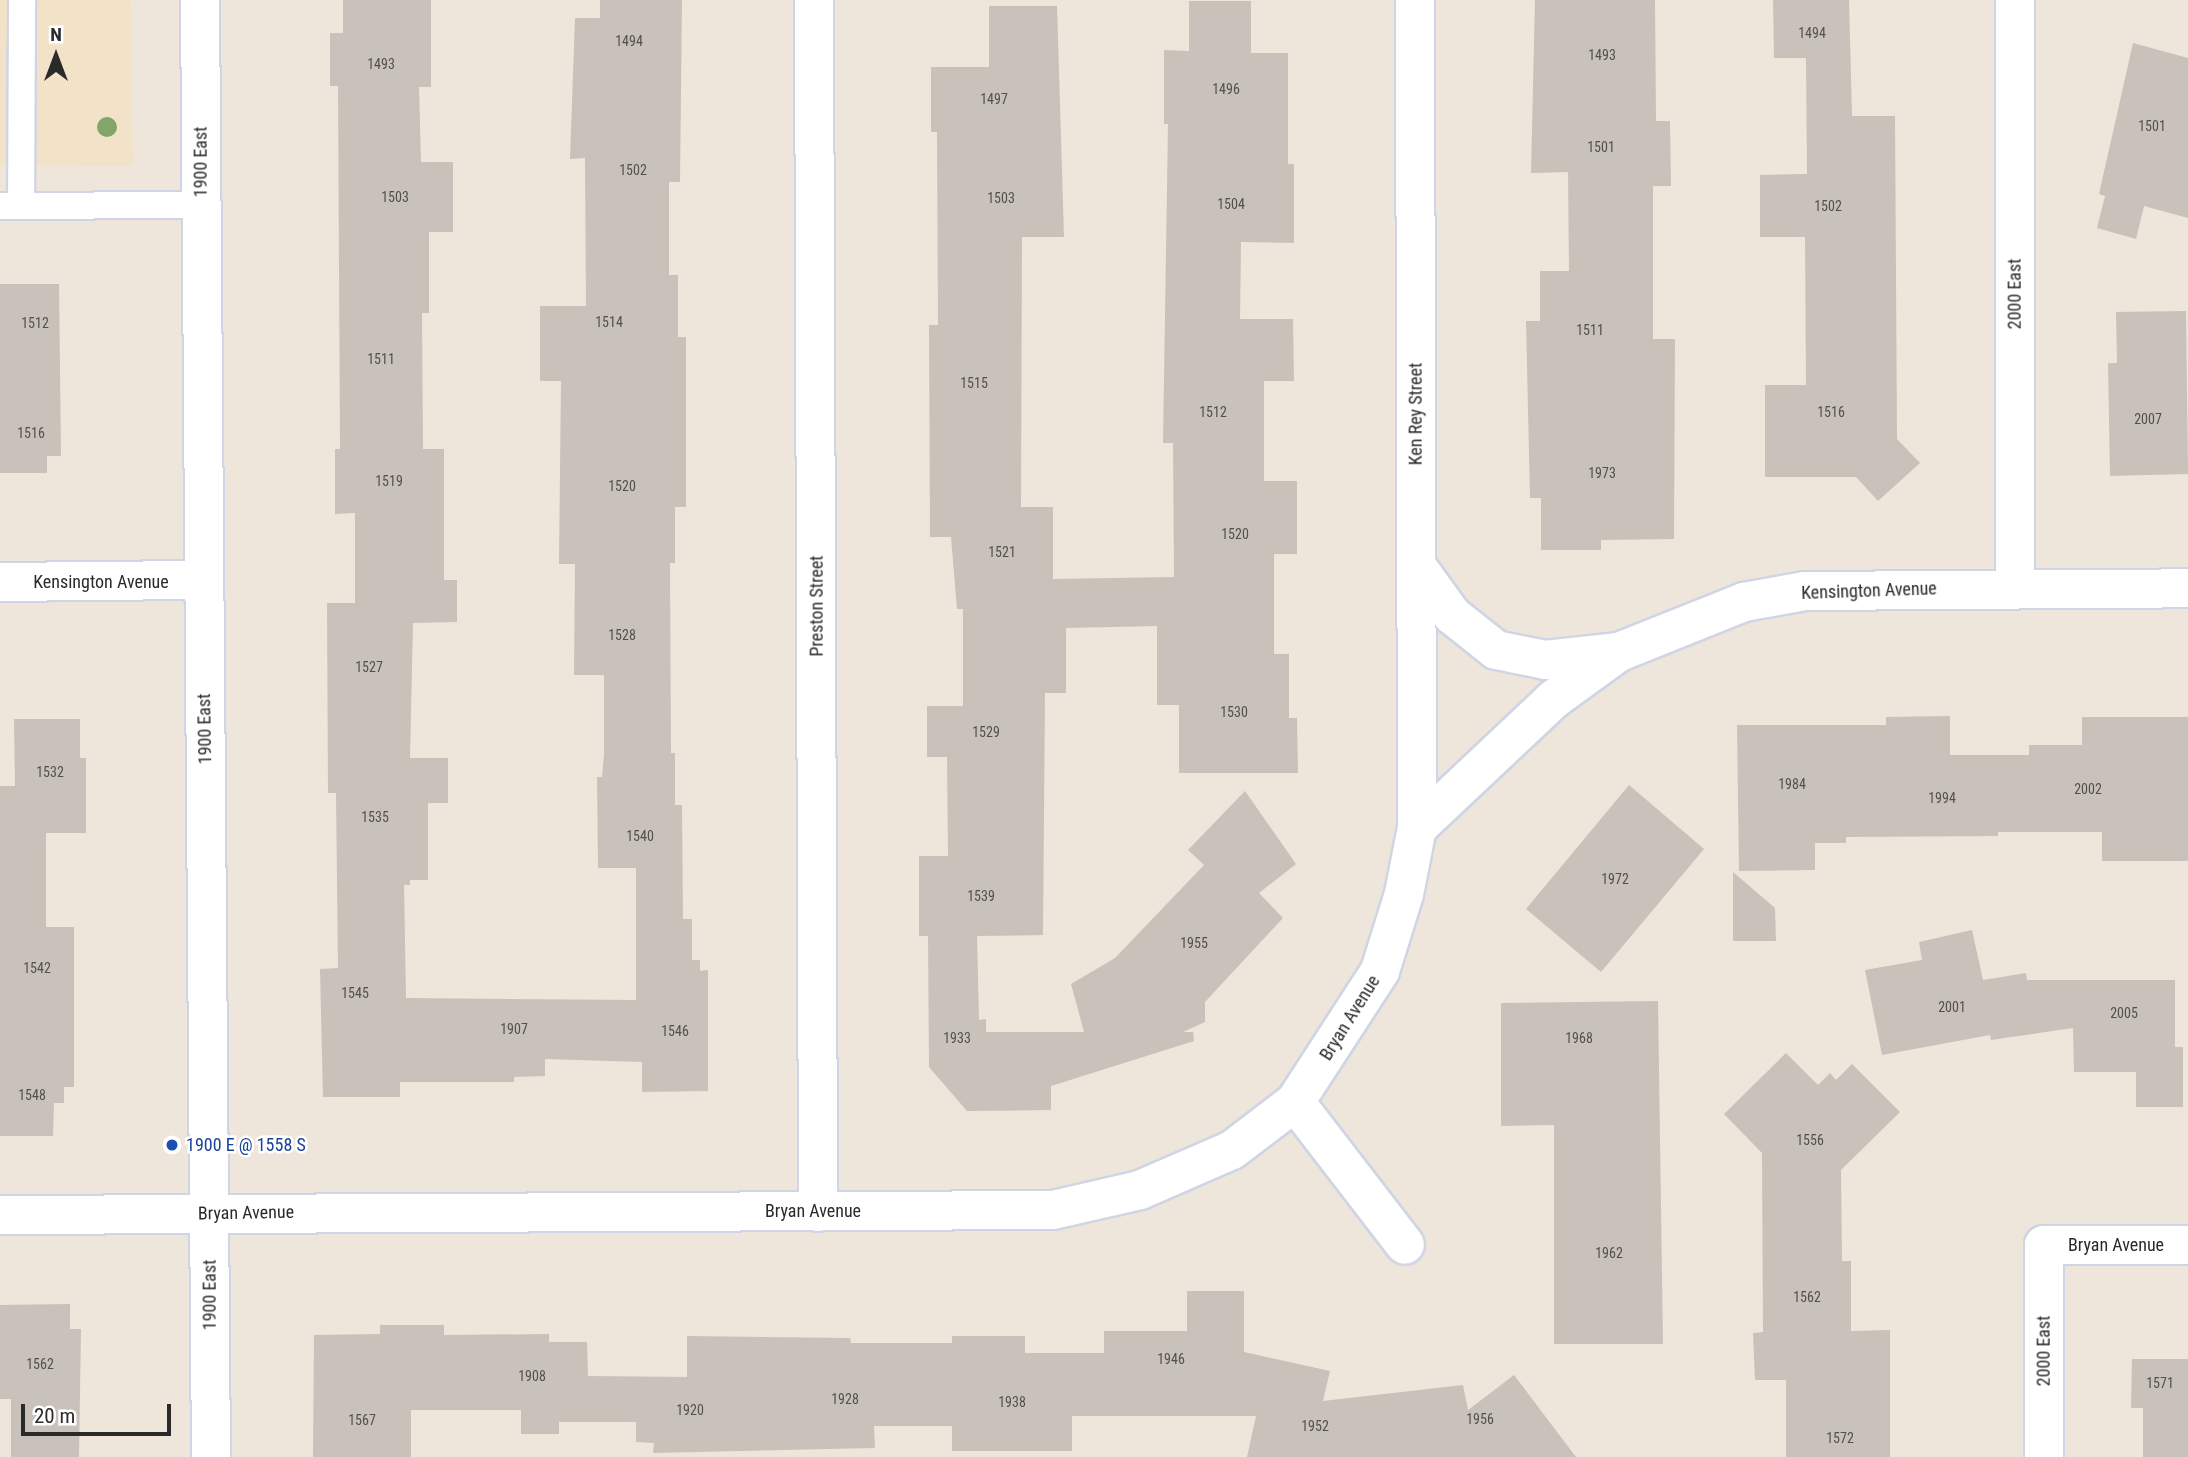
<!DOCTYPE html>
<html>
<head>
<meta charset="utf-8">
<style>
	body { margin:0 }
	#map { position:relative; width:2188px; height:1457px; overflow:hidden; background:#eee5db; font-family:"Roboto Condensed",sans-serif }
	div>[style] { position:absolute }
	.education>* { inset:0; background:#f2e2c8 }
	.building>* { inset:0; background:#c9c2ba }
	.roads { filter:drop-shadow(2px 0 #d0d5e5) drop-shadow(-2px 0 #d0d5e5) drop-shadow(0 2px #d0d5e5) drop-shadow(0 -2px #d0d5e5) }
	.lane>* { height:26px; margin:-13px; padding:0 13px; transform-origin:13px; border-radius:13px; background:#fff }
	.street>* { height:38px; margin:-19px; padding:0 19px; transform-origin:19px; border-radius:19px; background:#fff }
	.trees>* { width:20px; height:20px; margin:-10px; border-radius:50%; background:#82a56c }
	.dots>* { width:19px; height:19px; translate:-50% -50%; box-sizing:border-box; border:4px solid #fff; border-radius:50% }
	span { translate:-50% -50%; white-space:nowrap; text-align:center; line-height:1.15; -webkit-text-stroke:5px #fff; paint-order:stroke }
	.number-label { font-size:14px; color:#52504e }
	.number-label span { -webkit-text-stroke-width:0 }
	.street-label { font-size:18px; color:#2a2a2a }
	.transit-label { font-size:18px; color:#164399 }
	.left { translate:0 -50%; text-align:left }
	.north { position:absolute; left:21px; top:21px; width:70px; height:70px; -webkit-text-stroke:5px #fff; paint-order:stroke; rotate:0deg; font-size:19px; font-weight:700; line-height:28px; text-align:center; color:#2a2a2a }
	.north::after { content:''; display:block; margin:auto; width:24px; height:32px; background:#2a2a2a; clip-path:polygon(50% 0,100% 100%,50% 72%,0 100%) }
	.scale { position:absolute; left:21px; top:1404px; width:150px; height:32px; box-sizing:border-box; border:4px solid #2a2a2a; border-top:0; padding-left:9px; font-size:21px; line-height:24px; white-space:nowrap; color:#2a2a2a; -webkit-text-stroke:5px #fff; paint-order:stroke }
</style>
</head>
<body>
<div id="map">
	<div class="education">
		<div style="clip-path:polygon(0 0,131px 0,133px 166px,0 165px)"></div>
	</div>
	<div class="building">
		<div style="clip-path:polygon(343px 0,431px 0,431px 87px,419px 87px,421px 162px,453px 162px,453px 232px,429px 232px,429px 313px,422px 313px,423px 449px,444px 449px,444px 580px,457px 580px,457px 622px,413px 623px,410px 758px,448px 758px,448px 803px,428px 803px,428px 880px,410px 880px,410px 885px,404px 885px,406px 998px,636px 1000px,636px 868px,598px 868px,597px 777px,602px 777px,604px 754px,604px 675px,574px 675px,575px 564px,559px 564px,561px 381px,540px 381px,540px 306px,586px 306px,585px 158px,570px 159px,575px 18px,600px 18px,600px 0,682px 0,680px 182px,669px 182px,669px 275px,678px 275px,678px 337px,686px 337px,686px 507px,675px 507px,675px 563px,670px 563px,671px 753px,675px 753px,675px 805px,682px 805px,683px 919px,692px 919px,692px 960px,700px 960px,700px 971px,708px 970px,708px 1091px,642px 1092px,642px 1062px,545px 1059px,545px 1076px,514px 1077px,514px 1082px,400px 1082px,400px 1097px,323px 1097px,320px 969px,338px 968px,336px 793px,328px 793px,327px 603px,355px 603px,355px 513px,335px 514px,335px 449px,340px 449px,338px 86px,330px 86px,330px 33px,343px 33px)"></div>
		<div style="clip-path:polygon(1535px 0,1655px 0,1656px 121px,1670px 121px,1671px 186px,1653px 186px,1653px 339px,1675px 339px,1674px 539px,1601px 540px,1601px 550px,1541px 550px,1541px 498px,1530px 498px,1526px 321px,1540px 321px,1540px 271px,1569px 271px,1568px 172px,1531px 173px)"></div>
		<div style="clip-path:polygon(1773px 0,1849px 0,1852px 116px,1895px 116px,1897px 439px,1920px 463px,1878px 501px,1856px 477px,1765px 477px,1765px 385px,1806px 385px,1805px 237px,1760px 237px,1760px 175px,1807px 174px,1806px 58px,1774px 58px)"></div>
		<div style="clip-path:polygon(1189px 1px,1251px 1px,1251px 53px,1288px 53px,1288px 164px,1294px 164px,1294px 243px,1241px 242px,1240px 319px,1293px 319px,1294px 381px,1264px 381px,1264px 481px,1297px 481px,1297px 554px,1274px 554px,1274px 654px,1289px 654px,1289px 718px,1297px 718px,1298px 773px,1179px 773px,1179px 705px,1157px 705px,1157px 626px,1066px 628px,1066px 693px,1045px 693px,1043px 935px,977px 936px,979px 1020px,986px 1019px,986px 1032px,1084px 1032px,1071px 984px,1115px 958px,1204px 865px,1188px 850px,1245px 791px,1296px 864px,1259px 893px,1283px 918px,1205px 1002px,1205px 1022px,1183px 1032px,1193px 1032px,1194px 1041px,1051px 1086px,1051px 1110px,967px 1111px,929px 1067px,928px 936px,919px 936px,919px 856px,948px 856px,947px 757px,927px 757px,927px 706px,963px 706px,963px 609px,957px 609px,951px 537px,930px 537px,929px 325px,938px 325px,937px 132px,931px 132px,931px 67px,989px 67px,989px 6px,1057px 6px,1064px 237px,1022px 237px,1021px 507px,1053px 507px,1053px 579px,1174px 577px,1173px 443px,1163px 443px,1168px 124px,1164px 124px,1164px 50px,1189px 51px)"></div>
		<div style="clip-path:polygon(2133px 43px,2188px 58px,2188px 218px,2144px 206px,2136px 239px,2097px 228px,2105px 196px,2099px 194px)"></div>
		<div style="clip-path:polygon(0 284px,59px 284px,61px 456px,47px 456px,47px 473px,0 473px)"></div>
		<div style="clip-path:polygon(2186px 311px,2188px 474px,2110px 476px,2108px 363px,2117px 363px,2116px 312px)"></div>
		<div style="clip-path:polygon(1950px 716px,1950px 755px,2029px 755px,2029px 745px,2082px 745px,2082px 717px,2188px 717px,2188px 861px,2102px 861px,2102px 832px,1998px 832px,1998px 836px,1846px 837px,1846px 843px,1815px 843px,1815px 870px,1739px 871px,1737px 725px,1886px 725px,1886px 717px)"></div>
		<div style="clip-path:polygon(14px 719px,80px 719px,80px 758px,86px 758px,86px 833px,46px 833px,46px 927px,74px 927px,74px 1087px,64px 1087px,64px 1103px,54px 1103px,53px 1136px,0 1136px,0 786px,15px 786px)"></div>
		<div style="clip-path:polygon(1629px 785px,1704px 849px,1601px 972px,1526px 909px)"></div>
		<div style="clip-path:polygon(1733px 872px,1775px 908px,1776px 941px,1733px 941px)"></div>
		<div style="clip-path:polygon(1972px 930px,1983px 980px,2026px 973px,2027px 980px,2175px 980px,2175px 1047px,2183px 1047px,2183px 1107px,2136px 1107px,2136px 1072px,2074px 1072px,2073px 1028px,1991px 1040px,1990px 1035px,1882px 1055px,1865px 970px,1922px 960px,1919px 942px)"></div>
		<div style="clip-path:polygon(1658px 1001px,1663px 1344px,1554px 1344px,1554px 1125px,1501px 1126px,1501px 1003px)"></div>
		<div style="clip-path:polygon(1786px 1053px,1818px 1085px,1830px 1073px,1836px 1080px,1852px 1064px,1900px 1112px,1841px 1170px,1842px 1261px,1851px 1261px,1851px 1331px,1890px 1330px,1890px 1457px,1786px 1457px,1786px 1380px,1755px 1380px,1753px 1333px,1763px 1332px,1762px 1153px,1724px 1114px)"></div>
		<div style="clip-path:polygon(1187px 1291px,1244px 1291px,1244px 1352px,1330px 1371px,1323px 1401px,1463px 1385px,1468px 1410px,1514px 1375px,1576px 1457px,1247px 1457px,1256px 1416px,1072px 1416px,1072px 1451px,952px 1451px,952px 1426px,874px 1426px,875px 1448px,653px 1453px,654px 1443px,636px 1442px,636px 1422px,559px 1422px,559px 1434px,521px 1434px,521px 1410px,411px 1410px,411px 1457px,313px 1457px,314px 1335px,380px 1334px,380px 1325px,444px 1325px,444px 1335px,549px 1334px,549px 1342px,587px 1342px,588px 1376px,687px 1377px,687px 1336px,850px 1338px,851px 1343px,952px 1343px,952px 1336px,1025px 1336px,1025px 1353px,1104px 1353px,1104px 1331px,1187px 1331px)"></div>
		<div style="clip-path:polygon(70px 1304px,70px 1329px,81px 1329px,79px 1457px,11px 1457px,11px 1399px,0 1399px,0 1305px)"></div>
		<div style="clip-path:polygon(2132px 1359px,2188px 1359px,2188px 1457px,2143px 1457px,2143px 1408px,2131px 1408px)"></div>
	</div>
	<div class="roads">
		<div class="lane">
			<div style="left:0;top:206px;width:201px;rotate:-0.3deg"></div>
			<div style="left:21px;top:206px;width:206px;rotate:-89.7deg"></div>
		</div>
		<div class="street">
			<div style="left:200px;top:0;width:1457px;rotate:89.57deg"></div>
			<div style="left:814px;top:0;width:1212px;rotate:89.81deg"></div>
			<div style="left:1416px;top:565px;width:62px;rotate:54.2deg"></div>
			<div style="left:1452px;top:615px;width:56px;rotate:38.5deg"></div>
			<div style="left:1496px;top:650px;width:50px;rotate:11.5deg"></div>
			<div style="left:1545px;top:660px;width:72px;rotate:-6.3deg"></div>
			<div style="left:0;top:582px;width:203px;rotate:-0.6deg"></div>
			<div style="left:2015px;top:588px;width:588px;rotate:-90deg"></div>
			<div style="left:1417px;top:828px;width:188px;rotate:-43.3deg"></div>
			<div style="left:1554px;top:699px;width:80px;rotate:-35.9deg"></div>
			<div style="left:1619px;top:652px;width:135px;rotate:-21.8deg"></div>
			<div style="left:1744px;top:602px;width:62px;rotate:-10.2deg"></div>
			<div style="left:1805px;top:591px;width:383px;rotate:-0.4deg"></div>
			<div style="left:1295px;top:1102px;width:180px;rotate:52.4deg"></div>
			<div style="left:0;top:1215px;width:1053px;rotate:-0.27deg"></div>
			<div style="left:1053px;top:1210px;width:89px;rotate:-12.9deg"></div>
			<div style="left:1140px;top:1190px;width:100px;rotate:-23.5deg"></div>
			<div style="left:1232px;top:1150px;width:79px;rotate:-37.3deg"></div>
			<div style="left:1295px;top:1102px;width:156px;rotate:-57deg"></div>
			<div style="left:1380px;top:971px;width:81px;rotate:-72.7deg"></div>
			<div style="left:1404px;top:894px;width:67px;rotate:-78.9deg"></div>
			<div style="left:1417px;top:828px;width:828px;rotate:-90.14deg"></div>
			<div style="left:2044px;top:1457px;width:212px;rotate:-90deg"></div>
			<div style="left:2044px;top:1245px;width:144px"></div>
		</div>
	</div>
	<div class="trees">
		<div style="left:107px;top:127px"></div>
	</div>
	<div class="dots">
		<div style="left:172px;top:1145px;background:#1a4fb4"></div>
	</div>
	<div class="number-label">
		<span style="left:1812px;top:33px">1494</span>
		<span style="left:629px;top:41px">1494</span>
		<span style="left:1602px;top:55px">1493</span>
		<span style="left:381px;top:64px">1493</span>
		<span style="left:1226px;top:89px">1496</span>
		<span style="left:994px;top:99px">1497</span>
		<span style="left:2152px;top:126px">1501</span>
		<span style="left:1601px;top:147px">1501</span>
		<span style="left:633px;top:170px">1502</span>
		<span style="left:395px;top:197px">1503</span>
		<span style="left:1001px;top:198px">1503</span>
		<span style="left:1231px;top:204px">1504</span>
		<span style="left:1828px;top:206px">1502</span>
		<span style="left:609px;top:322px">1514</span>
		<span style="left:35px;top:323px">1512</span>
		<span style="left:1590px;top:330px">1511</span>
		<span style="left:381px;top:359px">1511</span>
		<span style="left:974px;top:383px">1515</span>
		<span style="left:1213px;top:412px">1512</span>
		<span style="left:1831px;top:412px">1516</span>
		<span style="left:2148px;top:419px">2007</span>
		<span style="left:31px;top:433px">1516</span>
		<span style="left:1602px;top:473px">1973</span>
		<span style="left:389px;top:481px">1519</span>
		<span style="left:622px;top:486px">1520</span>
		<span style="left:1235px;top:534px">1520</span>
		<span style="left:1002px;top:552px">1521</span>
		<span style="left:622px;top:635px">1528</span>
		<span style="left:369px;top:667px">1527</span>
		<span style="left:1234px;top:712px">1530</span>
		<span style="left:986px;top:732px">1529</span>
		<span style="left:50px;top:772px">1532</span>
		<span style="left:1792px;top:784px">1984</span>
		<span style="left:2088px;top:789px">2002</span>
		<span style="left:1942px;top:798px">1994</span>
		<span style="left:375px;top:817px">1535</span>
		<span style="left:640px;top:836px">1540</span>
		<span style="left:1615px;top:879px">1972</span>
		<span style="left:981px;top:896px">1539</span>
		<span style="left:1194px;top:943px">1955</span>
		<span style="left:37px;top:968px">1542</span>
		<span style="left:355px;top:993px">1545</span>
		<span style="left:1952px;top:1007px">2001</span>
		<span style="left:2124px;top:1013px">2005</span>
		<span style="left:514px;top:1029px">1907</span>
		<span style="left:675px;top:1031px">1546</span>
		<span style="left:957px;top:1038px">1933</span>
		<span style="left:1579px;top:1038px">1968</span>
		<span style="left:32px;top:1095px">1548</span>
		<span style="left:1810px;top:1140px">1556</span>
		<span style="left:1609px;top:1253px">1962</span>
		<span style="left:1807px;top:1297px">1562</span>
		<span style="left:1171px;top:1359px">1946</span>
		<span style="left:40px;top:1364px">1562</span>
		<span style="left:532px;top:1376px">1908</span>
		<span style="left:2160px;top:1383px">1571</span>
		<span style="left:845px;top:1399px">1928</span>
		<span style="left:1012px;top:1402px">1938</span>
		<span style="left:690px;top:1410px">1920</span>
		<span style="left:1480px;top:1419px">1956</span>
		<span style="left:362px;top:1420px">1567</span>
		<span style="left:1315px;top:1426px">1952</span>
		<span style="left:1840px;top:1438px">1572</span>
	</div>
	<div class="street-label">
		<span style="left:201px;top:162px;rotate:-90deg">1900 East</span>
		<span style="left:2015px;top:294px;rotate:-90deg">2000 East</span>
		<span style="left:1416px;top:414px;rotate:-90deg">Ken Rey Street</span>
		<span style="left:101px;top:582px">Kensington Avenue</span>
		<span style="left:1869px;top:591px;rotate:-2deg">Kensington Avenue</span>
		<span style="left:817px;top:606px;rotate:-90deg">Preston Street</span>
		<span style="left:205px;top:729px;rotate:-91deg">1900 East</span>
		<span style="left:1350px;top:1018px;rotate:-58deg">Bryan Avenue</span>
		<span style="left:813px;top:1211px">Bryan Avenue</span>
		<span style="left:246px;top:1213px;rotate:-1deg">Bryan Avenue</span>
		<span style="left:2116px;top:1245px">Bryan Avenue</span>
		<span style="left:210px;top:1295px;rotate:-90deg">1900 East</span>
		<span style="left:2044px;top:1351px;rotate:-90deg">2000 East</span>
	</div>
	<div class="transit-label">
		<span class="left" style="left:186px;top:1145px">1900 E @ 1558 S</span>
	</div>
	<div class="north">N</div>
	<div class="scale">20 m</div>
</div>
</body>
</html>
